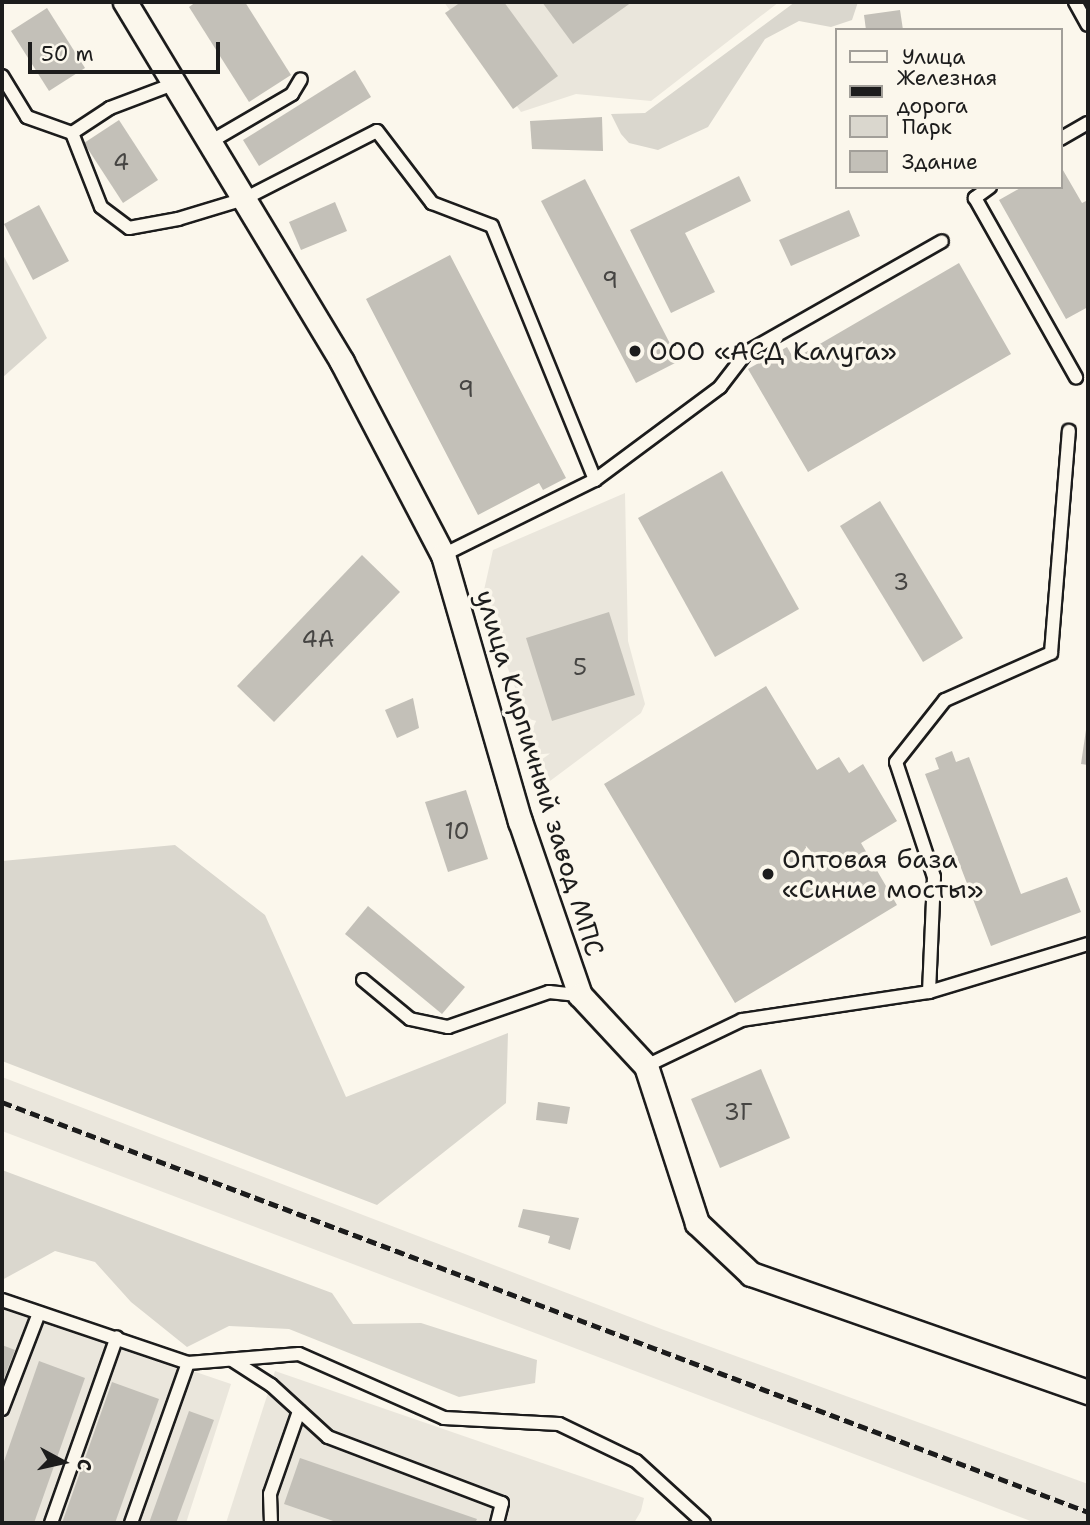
<!DOCTYPE html>
<html>
<head>
<meta charset="utf-8">
<style>
	body { margin:0 }
	#map { position:relative; width:1090px; height:1525px; overflow:hidden; background:#fbf7ec; font-family:"Shantell Sans",sans-serif }
	div>[style] { position:absolute }
	.built>* { inset:0; background:#eae6dc }
	.green>* { inset:0; background:#dad7ce }
	.building>* { inset:0; background:#c3c0b8 }
	.roads { filter:drop-shadow(2px 0 #1c1c1c) drop-shadow(-2px 0 #1c1c1c) drop-shadow(0 2px #1c1c1c) drop-shadow(0 -2px #1c1c1c) }
	.service>* { height:12px; margin:-6px; padding:0 6px; transform-origin:6px; border-radius:6px; background:#fbf7ec }
	.minor>* { height:23px; margin:-11.5px; padding:0 11.5px; transform-origin:11.5px; border-radius:11.5px; background:#fbf7ec }
	.rail>* { height:5px; margin-top:-2.5px; transform-origin:0; background:repeating-linear-gradient(90deg,#1c1c1c 0 10px,transparent 0 15px) }
	.dots>* { width:19px; height:19px; translate:-50% -50%; box-sizing:border-box; border:4px solid #fbf7ec; border-radius:50% }
	span { translate:-50% -50%; white-space:nowrap; text-align:center; line-height:1.15; -webkit-text-stroke:7px #fbf7ec; paint-order:stroke }
	.number-label { font-size:23px; color:#464543 }
	.number-label span { -webkit-text-stroke-width:0 }
	.poi-label { font-size:26px; color:#1c1c1c }
	.left { translate:0 -50%; text-align:left }
	.street-label { font-size:26px; color:#1c1c1c }
	.frame { position:absolute; inset:0; border:4px solid #1c1c1c; pointer-events:none }
	.legend { position:absolute; left:835px; top:28px; width:228px; height:161px; box-sizing:border-box; background:#fbf7ec; border:2px solid #a29f99; margin:0; padding:9px 12px; list-style:none; font-size:21px; color:#1c1c1c }
	.legend li { display:flex; align-items:center; gap:14px; height:35px }
	.legend b { width:35px; border:2px solid #a29f99 }
	.north { position:absolute; left:28px; top:1427px; width:70px; height:70px; -webkit-text-stroke:5px #fbf7ec; paint-order:stroke; rotate:98deg; font-size:19px; font-weight:700; line-height:28px; text-align:center; color:#1c1c1c }
	.north::after { content:''; display:block; margin:auto; width:24px; height:32px; background:#1c1c1c; clip-path:polygon(50% 0,100% 100%,50% 72%,0 100%) }
	.scale { position:absolute; left:28px; top:42px; width:192px; height:32px; box-sizing:border-box; border:4px solid #1c1c1c; border-top:0; padding-left:9px; font-size:21px; line-height:24px; white-space:nowrap; color:#1c1c1c; -webkit-text-stroke:5px #fbf7ec; paint-order:stroke }
</style>
</head>
<body>
<div id="map">
	<div class="built">
		<div style="clip-path:polygon(444px 2px,779px 2px,651px 101px,576px 94px,521px 112px)"></div>
		<div style="clip-path:polygon(625px 493px,628px 641px,645px 704px,641px 713px,550px 781px,482px 599px,493px 550px)"></div>
		<div style="clip-path:polygon(2px 1077px,664px 1330px,1088px 1484px,1088px 1523px,1036px 1523px,2px 1131px)"></div>
		<div style="clip-path:polygon(2px 1306px,231px 1384px,186px 1523px,2px 1523px)"></div>
		<div style="clip-path:polygon(275px 1371px,644px 1498px,641px 1511px,634px 1523px,226px 1523px)"></div>
	</div>
	<div class="green">
		<div style="clip-path:polygon(795px 2px,858px 2px,852px 20px,831px 27px,799px 21px,765px 39px,708px 127px,658px 150px,629px 143px,621px 134px,611px 114px,645px 113px)"></div>
		<div style="clip-path:polygon(2px 253px,47px 338px,2px 378px)"></div>
		<div style="clip-path:polygon(175px 845px,265px 915px,346px 1097px,508px 1033px,506px 1103px,377px 1205px,2px 1061px,2px 861px)"></div>
		<div style="clip-path:polygon(2px 1170px,332px 1293px,353px 1324px,421px 1323px,537px 1360px,535px 1383px,459px 1397px,289px 1329px,229px 1326px,187px 1347px,131px 1302px,95px 1262px,55px 1251px,2px 1280px)"></div>
	</div>
	<div class="building">
		<div style="clip-path:polygon(196px 2px,245px 2px,291px 75px,249px 102px,189px 7px)"></div>
		<div style="clip-path:polygon(461px 2px,504px 2px,558px 76px,513px 109px,445px 13px)"></div>
		<div style="clip-path:polygon(542px 2px,632px 2px,573px 44px)"></div>
		<div style="clip-path:polygon(47px 8px,85px 68px,49px 91px,11px 31px)"></div>
		<div style="clip-path:polygon(900px 10px,903px 30px,866px 30px,864px 15px)"></div>
		<div style="clip-path:polygon(355px 70px,371px 97px,259px 166px,243px 140px)"></div>
		<div style="clip-path:polygon(602px 117px,603px 151px,532px 149px,530px 121px)"></div>
		<div style="clip-path:polygon(119px 120px,158px 180px,123px 203px,84px 143px)"></div>
		<div style="clip-path:polygon(1060px 165px,1082px 203px,1088px 200px,1088px 307px,1066px 319px,999px 200px,1022px 187px,1060px 187px)"></div>
		<div style="clip-path:polygon(739px 176px,751px 201px,685px 233px,715px 292px,671px 313px,630px 230px)"></div>
		<div style="clip-path:polygon(585px 179px,679px 361px,636px 383px,541px 201px)"></div>
		<div style="clip-path:polygon(335px 202px,347px 231px,301px 250px,289px 222px)"></div>
		<div style="clip-path:polygon(39px 205px,69px 261px,33px 280px,4px 224px)"></div>
		<div style="clip-path:polygon(849px 210px,860px 236px,791px 266px,779px 240px)"></div>
		<div style="clip-path:polygon(450px 255px,566px 478px,543px 490px,539px 483px,478px 515px,366px 299px)"></div>
		<div style="clip-path:polygon(959px 263px,1011px 354px,808px 472px,748px 369px,787px 347px,794px 359px)"></div>
		<div style="clip-path:polygon(722px 471px,799px 609px,715px 657px,638px 518px)"></div>
		<div style="clip-path:polygon(880px 501px,963px 638px,923px 662px,840px 526px)"></div>
		<div style="clip-path:polygon(362px 555px,400px 592px,274px 722px,237px 686px)"></div>
		<div style="clip-path:polygon(609px 612px,635px 695px,552px 721px,526px 638px)"></div>
		<div style="clip-path:polygon(766px 686px,817px 770px,839px 757px,849px 773px,863px 764px,897px 821px,861px 843px,897px 905px,735px 1003px,604px 784px)"></div>
		<div style="clip-path:polygon(413px 698px,419px 728px,397px 738px,385px 710px)"></div>
		<div style="clip-path:polygon(1087px 723px,1088px 723px,1088px 765px,1081px 764px)"></div>
		<div style="clip-path:polygon(952px 751px,956px 762px,969px 757px,1021px 894px,1067px 877px,1081px 912px,991px 946px,925px 774px,939px 769px,935px 758px)"></div>
		<div style="clip-path:polygon(466px 790px,488px 859px,448px 872px,425px 802px)"></div>
		<div style="clip-path:polygon(368px 906px,465px 987px,442px 1014px,345px 934px)"></div>
		<div style="clip-path:polygon(761px 1069px,790px 1138px,720px 1168px,691px 1099px)"></div>
		<div style="clip-path:polygon(538px 1102px,570px 1107px,567px 1124px,536px 1120px)"></div>
		<div style="clip-path:polygon(523px 1209px,579px 1218px,570px 1250px,548px 1243px,550px 1236px,518px 1227px)"></div>
		<div style="clip-path:polygon(2px 1345px,15px 1350px,2px 1383px)"></div>
		<div style="clip-path:polygon(39px 1361px,85px 1378px,34px 1523px,2px 1523px,2px 1467px)"></div>
		<div style="clip-path:polygon(112px 1382px,159px 1399px,115px 1523px,62px 1523px)"></div>
		<div style="clip-path:polygon(189px 1411px,214px 1420px,176px 1523px,149px 1523px)"></div>
		<div style="clip-path:polygon(300px 1458px,477px 1519px,475px 1523px,339px 1523px,284px 1504px)"></div>
	</div>
	<div class="roads">
		<div class="service">
			<div style="left:1075px;top:2px;width:26px;rotate:61deg"></div>
			<div style="left:2px;top:76px;width:48px;rotate:58.6deg"></div>
			<div style="left:27px;top:117px;width:48px;rotate:19.6deg"></div>
			<div style="left:176px;top:83px;width:71px;rotate:159.3deg"></div>
			<div style="left:110px;top:108px;width:45px;rotate:146.7deg"></div>
			<div style="left:72px;top:133px;width:79px;rotate:68.6deg"></div>
			<div style="left:101px;top:207px;width:35px;rotate:37deg"></div>
			<div style="left:129px;top:228px;width:50px;rotate:-10.4deg"></div>
			<div style="left:178px;top:219px;width:69px;rotate:-16.9deg"></div>
			<div style="left:244px;top:199px;width:149px;rotate:-27.1deg"></div>
			<div style="left:377px;top:131px;width:91px;rotate:52.6deg"></div>
			<div style="left:432px;top:203px;width:64px;rotate:21deg"></div>
			<div style="left:492px;top:226px;width:274px;rotate:67.9deg"></div>
			<div style="left:1060px;top:139px;width:32px;rotate:-30deg"></div>
			<div style="left:210px;top:142px;width:95px;rotate:-30.3deg"></div>
			<div style="left:292px;top:94px;width:17px;rotate:-59deg"></div>
			<div style="left:990px;top:187px;width:19px;rotate:144deg"></div>
			<div style="left:975px;top:198px;width:206px;rotate:60.6deg"></div>
			<div style="left:443px;top:555px;width:169px;rotate:-26.3deg"></div>
			<div style="left:595px;top:480px;width:156px;rotate:-36.6deg"></div>
			<div style="left:720px;top:387px;width:44px;rotate:-52.4deg"></div>
			<div style="left:747px;top:352px;width:224px;rotate:-29.6deg"></div>
			<div style="left:363px;top:980px;width:61px;rotate:39.7deg"></div>
			<div style="left:410px;top:1019px;width:39px;rotate:12deg"></div>
			<div style="left:448px;top:1027px;width:107px;rotate:-19.1deg"></div>
			<div style="left:549px;top:992px;width:31px;rotate:6deg"></div>
			<div style="left:929px;top:992px;width:115px;rotate:-87.5deg"></div>
			<div style="left:934px;top:877px;width:121px;rotate:-108.3deg"></div>
			<div style="left:896px;top:762px;width:79px;rotate:-51.7deg"></div>
			<div style="left:945px;top:700px;width:116px;rotate:-23.9deg"></div>
			<div style="left:1051px;top:653px;width:223px;rotate:-85.4deg"></div>
			<div style="left:646px;top:1066px;width:106px;rotate:-25.6deg"></div>
			<div style="left:742px;top:1020px;width:189px;rotate:-8.5deg"></div>
			<div style="left:929px;top:992px;width:166px;rotate:-16.8deg"></div>
			<div style="left:2px;top:1300px;width:196px;rotate:18.7deg"></div>
			<div style="left:188px;top:1363px;width:111px;rotate:-4.6deg"></div>
			<div style="left:299px;top:1354px;width:158px;rotate:23.8deg"></div>
			<div style="left:444px;top:1418px;width:115px;rotate:3deg"></div>
			<div style="left:559px;top:1424px;width:85px;rotate:25.7deg"></div>
			<div style="left:636px;top:1461px;width:92px;rotate:42.4deg"></div>
			<div style="left:232px;top:1360px;width:46px;rotate:32.7deg"></div>
			<div style="left:271px;top:1385px;width:77px;rotate:42.4deg"></div>
			<div style="left:328px;top:1437px;width:186px;rotate:20.8deg"></div>
			<div style="left:502px;top:1503px;width:21px;rotate:104deg"></div>
			<div style="left:2px;top:1409px;width:103px;rotate:-68.9deg"></div>
			<div style="left:51px;top:1523px;width:197px;rotate:-70.5deg"></div>
			<div style="left:131px;top:1523px;width:170px;rotate:-70.4deg"></div>
			<div style="left:271px;top:1523px;width:29px;rotate:-92deg"></div>
			<div style="left:270px;top:1494px;width:88px;rotate:-70.7deg"></div>
		</div>
		<div class="minor">
			<div style="left:125px;top:2px;width:420px;rotate:58.9deg"></div>
			<div style="left:342px;top:362px;width:218px;rotate:62.4deg"></div>
			<div style="left:443px;top:555px;width:277px;rotate:73.9deg"></div>
			<div style="left:520px;top:821px;width:184px;rotate:71deg"></div>
			<div style="left:580px;top:995px;width:97px;rotate:47.1deg"></div>
			<div style="left:646px;top:1066px;width:165px;rotate:72deg"></div>
			<div style="left:697px;top:1223px;width:74px;rotate:43.4deg"></div>
			<div style="left:751px;top:1274px;width:357px;rotate:19.3deg"></div>
		</div>
	</div>
	<div class="rail">
		<div style="left:2px;top:1102px;width:1161px;rotate:20.68deg"></div>
	</div>
	<div class="dots">
		<div style="left:635px;top:351px;background:#1c1c1c"></div>
		<div style="left:768px;top:874px;background:#1c1c1c"></div>
	</div>
	<div class="number-label">
		<span style="left:121px;top:162px">4</span>
		<span style="left:610px;top:280px">9</span>
		<span style="left:466px;top:389px">9</span>
		<span style="left:901px;top:582px">3</span>
		<span style="left:318px;top:639px">4А</span>
		<span style="left:580px;top:667px">5</span>
		<span style="left:457px;top:831px">10</span>
		<span style="left:738px;top:1112px">3Г</span>
	</div>
	<div class="poi-label">
		<span class="left" style="left:649px;top:351px">ООО «АСД Калуга»</span>
		<span class="left" style="left:782px;top:874px">Оптовая база<br>«Синие мосты»</span>
	</div>
	<div class="street-label">
		<span style="left:540px;top:773px;rotate:73deg">улица Кирпичный завод МПС</span>
	</div>
	<div class="frame"></div>
	<ul class="legend">
	<li><b style="height:9px;background:#fbf7ec"></b>Улица</li>
	<li><b style="height:9px;background:#1c1c1c"></b>Железная дорога</li>
	<li><b style="height:19px;background:#dad7ce"></b>Парк</li>
	<li><b style="height:19px;background:#c3c0b8"></b>Здание</li>
	</ul>
	<div class="north">С</div>
	<div class="scale">50 m</div>
</div>
</body>
</html>
